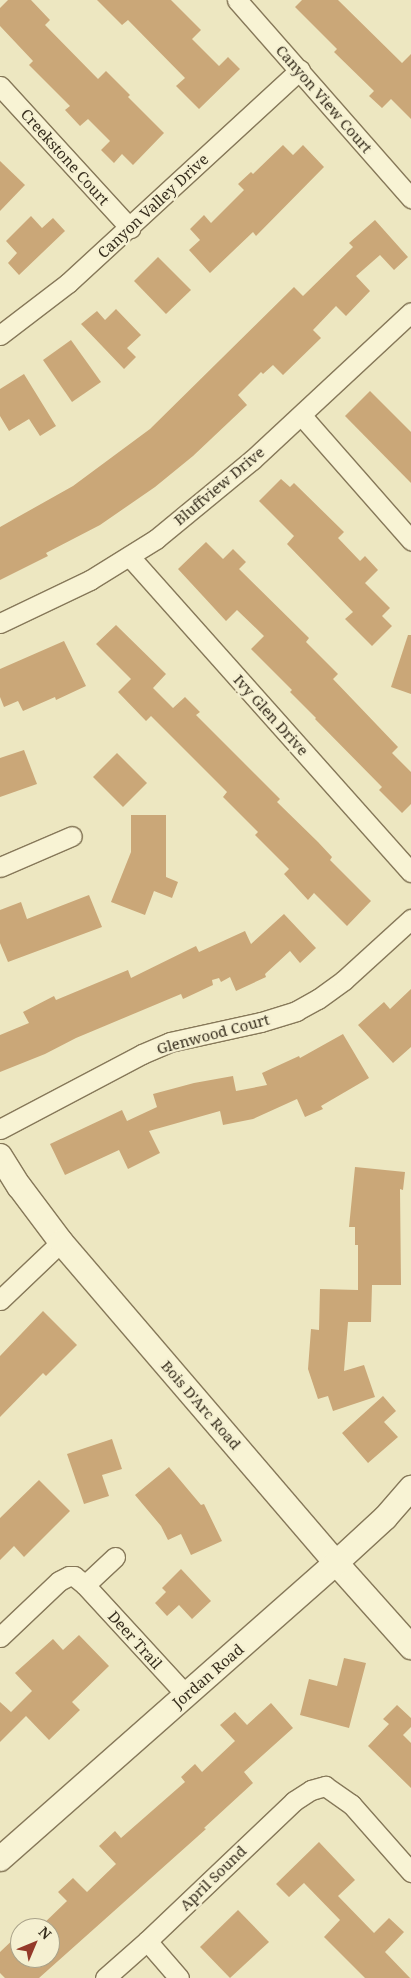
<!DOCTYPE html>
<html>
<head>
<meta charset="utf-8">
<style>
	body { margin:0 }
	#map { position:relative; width:411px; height:1978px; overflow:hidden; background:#ede7c1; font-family:"Noto Serif",serif }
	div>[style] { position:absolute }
	.building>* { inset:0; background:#caa778 }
	.roads { filter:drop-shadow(1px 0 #867859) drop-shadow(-1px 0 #867859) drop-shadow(0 1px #867859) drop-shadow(0 -1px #867859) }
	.minor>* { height:19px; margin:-9.5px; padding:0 9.5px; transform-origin:9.5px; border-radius:9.5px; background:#f8f3d4 }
	.tertiary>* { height:24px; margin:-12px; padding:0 12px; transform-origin:12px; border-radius:12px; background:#f8f3d4 }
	span { translate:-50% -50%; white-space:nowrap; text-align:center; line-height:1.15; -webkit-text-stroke:4.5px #f5f0d1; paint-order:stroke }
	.street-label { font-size:15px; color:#362d1d }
	.north { position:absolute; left:10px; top:1918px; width:50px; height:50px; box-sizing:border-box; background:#f5f0d1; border:1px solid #a9a289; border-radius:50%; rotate:45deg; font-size:14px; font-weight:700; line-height:20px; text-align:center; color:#362d1d }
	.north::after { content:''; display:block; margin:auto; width:18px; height:22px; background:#943a2a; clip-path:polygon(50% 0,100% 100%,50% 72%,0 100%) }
</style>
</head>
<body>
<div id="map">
	<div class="building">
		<div style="clip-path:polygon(8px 0,31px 0,50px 20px,45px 25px,98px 79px,106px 71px,130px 95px,128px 97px,164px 133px,133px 165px,122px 154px,114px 163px,101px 150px,110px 141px,88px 119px,80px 126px,65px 110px,70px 106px,29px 65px,33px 61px,0 26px,0 8px)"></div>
		<div style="clip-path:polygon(97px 0,171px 0,201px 30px,192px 39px,219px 66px,228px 57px,240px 69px,199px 109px,176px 86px,185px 78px,128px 20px,122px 25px)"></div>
		<div style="clip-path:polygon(302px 0,338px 0,402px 63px,411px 54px,411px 119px,391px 99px,382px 108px,369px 96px,374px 91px,334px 52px,337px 49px,295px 7px)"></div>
		<div style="clip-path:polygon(283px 145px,293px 155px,303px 145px,324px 167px,256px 236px,253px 232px,210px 273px,189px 250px,200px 240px,190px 229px,204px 215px,211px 223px,244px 190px,238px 184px,251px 172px,253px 174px)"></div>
		<div style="clip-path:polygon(0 161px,25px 185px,0 211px)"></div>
		<div style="clip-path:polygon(31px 216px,42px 228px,53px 218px,65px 231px,19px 275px,8px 263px,17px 253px,6px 241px)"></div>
		<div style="clip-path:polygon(375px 220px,408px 257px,394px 270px,380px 255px,356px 276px,370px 291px,346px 316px,336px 306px,313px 330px,321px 338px,283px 375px,273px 365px,263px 374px,261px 372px,238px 395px,247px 405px,193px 456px,155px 487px,100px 525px,46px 553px,48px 556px,0 580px,0 527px,73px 486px,150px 429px,294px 287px,303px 296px,353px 247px,349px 243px)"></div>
		<div style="clip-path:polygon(158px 257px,191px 290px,166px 314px,134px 281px)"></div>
		<div style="clip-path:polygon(116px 309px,141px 335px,127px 348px,136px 357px,124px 369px,81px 324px,97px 311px,105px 320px)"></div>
		<div style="clip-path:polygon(71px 340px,101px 382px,72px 402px,43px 360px)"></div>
		<div style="clip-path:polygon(24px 374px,56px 426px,40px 436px,29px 419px,9px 431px,0 416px,0 389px)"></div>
		<div style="clip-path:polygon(370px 391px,411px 432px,411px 483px,345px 416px)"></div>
		<div style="clip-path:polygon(281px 479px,290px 487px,294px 483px,344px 532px,338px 538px,360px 561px,365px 556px,378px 570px,365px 583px,390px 608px,382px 616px,392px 626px,372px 646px,345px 619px,353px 612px,287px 544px,294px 536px,259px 501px)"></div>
		<div style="clip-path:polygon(206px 542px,223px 559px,233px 549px,246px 562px,239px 569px,309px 638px,306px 642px,338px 674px,333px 679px,398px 747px,392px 753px,411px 772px,411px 804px,402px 813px,379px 790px,382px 787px,315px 719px,316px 718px,290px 692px,292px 690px,251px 649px,264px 636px,237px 610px,226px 621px,178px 569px)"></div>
		<div style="clip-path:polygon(116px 625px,166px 674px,153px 688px,173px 708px,185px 697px,200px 712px,196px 715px,280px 799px,277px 802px,318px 842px,332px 857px,330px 860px,371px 901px,347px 926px,314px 893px,308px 900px,284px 874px,289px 869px,255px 835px,258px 832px,223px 797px,227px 792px,151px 716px,146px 721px,118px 692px,131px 679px,96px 644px)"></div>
		<div style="clip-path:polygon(408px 635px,411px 635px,411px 694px,391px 687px)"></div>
		<div style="clip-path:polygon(64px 641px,86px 686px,56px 700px,55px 697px,23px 711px,18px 701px,4px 707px,0 697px,0 669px)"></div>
		<div style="clip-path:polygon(24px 750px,37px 784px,0 797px,0 758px)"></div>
		<div style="clip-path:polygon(117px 753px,147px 783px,123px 807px,93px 777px)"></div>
		<div style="clip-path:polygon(131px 815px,166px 815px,166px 877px,178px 882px,172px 898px,154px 891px,145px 915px,111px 902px,131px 852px)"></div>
		<div style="clip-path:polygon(89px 895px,102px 927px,8px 962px,0 943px,0 910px,21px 902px,27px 919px)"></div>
		<div style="clip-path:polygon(284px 914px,316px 948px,300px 963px,290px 951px,265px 974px,266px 977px,236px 991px,230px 977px,221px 982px,219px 978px,212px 980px,213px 985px,183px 999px,181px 994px,76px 1038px,45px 1054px,0 1072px,0 1035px,29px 1023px,23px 1012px,54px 996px,56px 1000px,128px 970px,131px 978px,196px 946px,199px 952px,245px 931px,251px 944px)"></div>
		<div style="clip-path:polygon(411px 989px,411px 1047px,393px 1063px,358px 1025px,384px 1002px,390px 1009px)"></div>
		<div style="clip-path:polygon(343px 1034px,369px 1078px,321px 1106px,323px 1109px,305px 1117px,297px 1099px,253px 1119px,223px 1125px,220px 1111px,149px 1131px,160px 1153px,128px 1169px,119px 1150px,65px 1175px,50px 1144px,122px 1110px,127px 1121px,157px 1107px,153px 1094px,194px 1083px,233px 1076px,236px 1091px,267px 1085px,262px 1073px,299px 1056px,300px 1058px)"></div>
		<div style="clip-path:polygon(355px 1167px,405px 1172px,403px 1190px,400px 1189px,401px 1285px,372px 1285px,371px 1322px,348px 1322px,344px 1371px,364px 1365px,375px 1397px,333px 1411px,328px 1396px,318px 1399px,308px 1369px,311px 1329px,319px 1330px,320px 1289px,358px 1290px,358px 1245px,355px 1245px,355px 1227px,349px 1227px)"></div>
		<div style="clip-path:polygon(43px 1311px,77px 1345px,46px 1376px,43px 1373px,0 1417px,0 1356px)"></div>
		<div style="clip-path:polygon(383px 1396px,396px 1411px,384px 1422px,398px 1437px,368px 1463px,342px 1433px)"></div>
		<div style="clip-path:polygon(112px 1439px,122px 1469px,102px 1475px,109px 1496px,84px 1504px,67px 1454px)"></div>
		<div style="clip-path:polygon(169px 1467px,201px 1505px,204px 1504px,222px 1541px,191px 1555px,181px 1534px,168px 1540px,161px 1526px,135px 1495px)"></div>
		<div style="clip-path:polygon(39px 1480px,70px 1511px,24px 1557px,14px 1546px,0 1560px,0 1518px)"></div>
		<div style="clip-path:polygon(181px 1569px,211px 1601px,192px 1619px,179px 1605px,167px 1616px,155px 1603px,166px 1592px,162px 1588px)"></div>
		<div style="clip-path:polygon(79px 1635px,109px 1666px,72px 1702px,80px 1710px,49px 1740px,26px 1716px,0 1742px,0 1702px,11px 1712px,32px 1691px,15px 1673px,53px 1639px,63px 1650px)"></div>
		<div style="clip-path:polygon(344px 1658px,366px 1663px,349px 1728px,300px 1715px,309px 1679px,337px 1686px)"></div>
		<div style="clip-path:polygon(271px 1703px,293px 1728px,244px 1772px,253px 1783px,204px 1828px,206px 1829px,39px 1978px,5px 1978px,0 1973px,0 1952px,20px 1933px,20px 1958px,50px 1958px,50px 1928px,39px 1928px,67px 1901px,58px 1892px,73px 1878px,87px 1892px,116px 1864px,99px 1846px,115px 1831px,121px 1838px,185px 1782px,181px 1777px,195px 1764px,202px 1772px,235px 1741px,220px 1725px,235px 1712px,247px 1725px)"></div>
		<div style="clip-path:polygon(397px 1705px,411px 1718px,411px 1727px,403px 1735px,411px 1743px,411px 1788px,368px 1746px,389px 1724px,383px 1719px)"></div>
		<div style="clip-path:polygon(319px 1842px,355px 1880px,338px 1896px,374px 1933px,389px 1918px,404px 1932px,385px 1952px,410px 1978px,365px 1978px,324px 1937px,340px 1920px,304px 1883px,289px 1897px,276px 1884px)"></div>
		<div style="clip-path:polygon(238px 1910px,269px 1942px,230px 1978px,200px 1947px)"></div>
	</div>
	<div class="roads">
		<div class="minor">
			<div style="left:237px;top:0;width:264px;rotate:48.7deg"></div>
			<div style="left:0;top:86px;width:193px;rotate:47.5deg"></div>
			<div style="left:0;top:335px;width:86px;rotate:-37.4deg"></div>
			<div style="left:68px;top:283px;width:315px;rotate:-42.6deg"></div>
			<div style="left:301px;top:415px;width:167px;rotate:48.7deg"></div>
			<div style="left:130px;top:557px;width:422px;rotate:48.3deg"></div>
			<div style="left:0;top:623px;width:100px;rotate:-25.5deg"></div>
			<div style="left:90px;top:580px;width:78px;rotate:-31.8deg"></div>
			<div style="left:156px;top:539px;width:124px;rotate:-39.5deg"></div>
			<div style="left:252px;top:460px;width:217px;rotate:-42.9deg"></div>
			<div style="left:0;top:867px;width:78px;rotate:-23.3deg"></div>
			<div style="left:0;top:1129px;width:161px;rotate:-27.8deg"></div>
			<div style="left:142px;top:1054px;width:30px;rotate:-23deg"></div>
			<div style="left:170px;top:1042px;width:93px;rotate:-12.4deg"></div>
			<div style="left:261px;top:1022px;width:37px;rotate:-17deg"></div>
			<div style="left:296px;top:1011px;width:25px;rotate:-29deg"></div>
			<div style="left:318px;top:999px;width:32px;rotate:-36deg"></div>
			<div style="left:344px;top:980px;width:91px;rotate:-42.3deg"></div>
			<div style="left:0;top:1300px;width:84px;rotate:-43.6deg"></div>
			<div style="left:85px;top:1585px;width:41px;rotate:-43deg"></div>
			<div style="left:0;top:1637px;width:81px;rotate:-43.5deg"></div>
			<div style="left:59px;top:1581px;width:11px;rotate:-27deg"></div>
			<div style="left:69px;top:1576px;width:5px"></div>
			<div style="left:74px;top:1576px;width:14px;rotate:39deg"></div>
			<div style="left:85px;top:1585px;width:149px;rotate:47.4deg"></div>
			<div style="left:147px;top:1941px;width:49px;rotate:49.1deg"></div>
			<div style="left:105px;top:1978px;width:56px;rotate:-41.4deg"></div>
			<div style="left:147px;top:1941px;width:203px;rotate:-43.6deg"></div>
			<div style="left:294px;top:1801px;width:20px;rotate:-33deg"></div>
			<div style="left:311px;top:1790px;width:15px;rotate:-16deg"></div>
			<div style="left:325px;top:1786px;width:32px;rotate:35deg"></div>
			<div style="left:351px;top:1804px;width:91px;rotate:48.6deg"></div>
		</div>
		<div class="tertiary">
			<div style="left:0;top:1156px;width:36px;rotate:58deg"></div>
			<div style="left:19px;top:1186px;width:70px;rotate:53.1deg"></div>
			<div style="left:61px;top:1242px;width:423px;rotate:49.4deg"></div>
			<div style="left:336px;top:1563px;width:113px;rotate:48.2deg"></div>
			<div style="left:0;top:1859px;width:448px;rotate:-41.4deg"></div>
			<div style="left:336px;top:1563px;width:67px;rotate:-42.6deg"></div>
			<div style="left:385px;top:1518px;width:40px;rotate:-49deg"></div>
		</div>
	</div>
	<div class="street-label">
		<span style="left:324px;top:99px;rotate:49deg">Canyon View Court</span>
		<span style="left:65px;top:157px;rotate:48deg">Creekstone Court</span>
		<span style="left:153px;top:206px;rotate:-43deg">Canyon Valley Drive</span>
		<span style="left:219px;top:486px;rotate:-40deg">Bluffview Drive</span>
		<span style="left:271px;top:715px;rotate:48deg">Ivy Glen Drive</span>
		<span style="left:213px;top:1034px;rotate:-15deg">Glenwood Court</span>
		<span style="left:201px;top:1405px;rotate:49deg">Bois D'Arc Road</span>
		<span style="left:135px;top:1640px;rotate:48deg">Deer Trail</span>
		<span style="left:208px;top:1676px;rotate:-41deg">Jordan Road</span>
		<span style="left:213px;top:1878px;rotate:-44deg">April Sound</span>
	</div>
	<div class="north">N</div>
</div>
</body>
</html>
